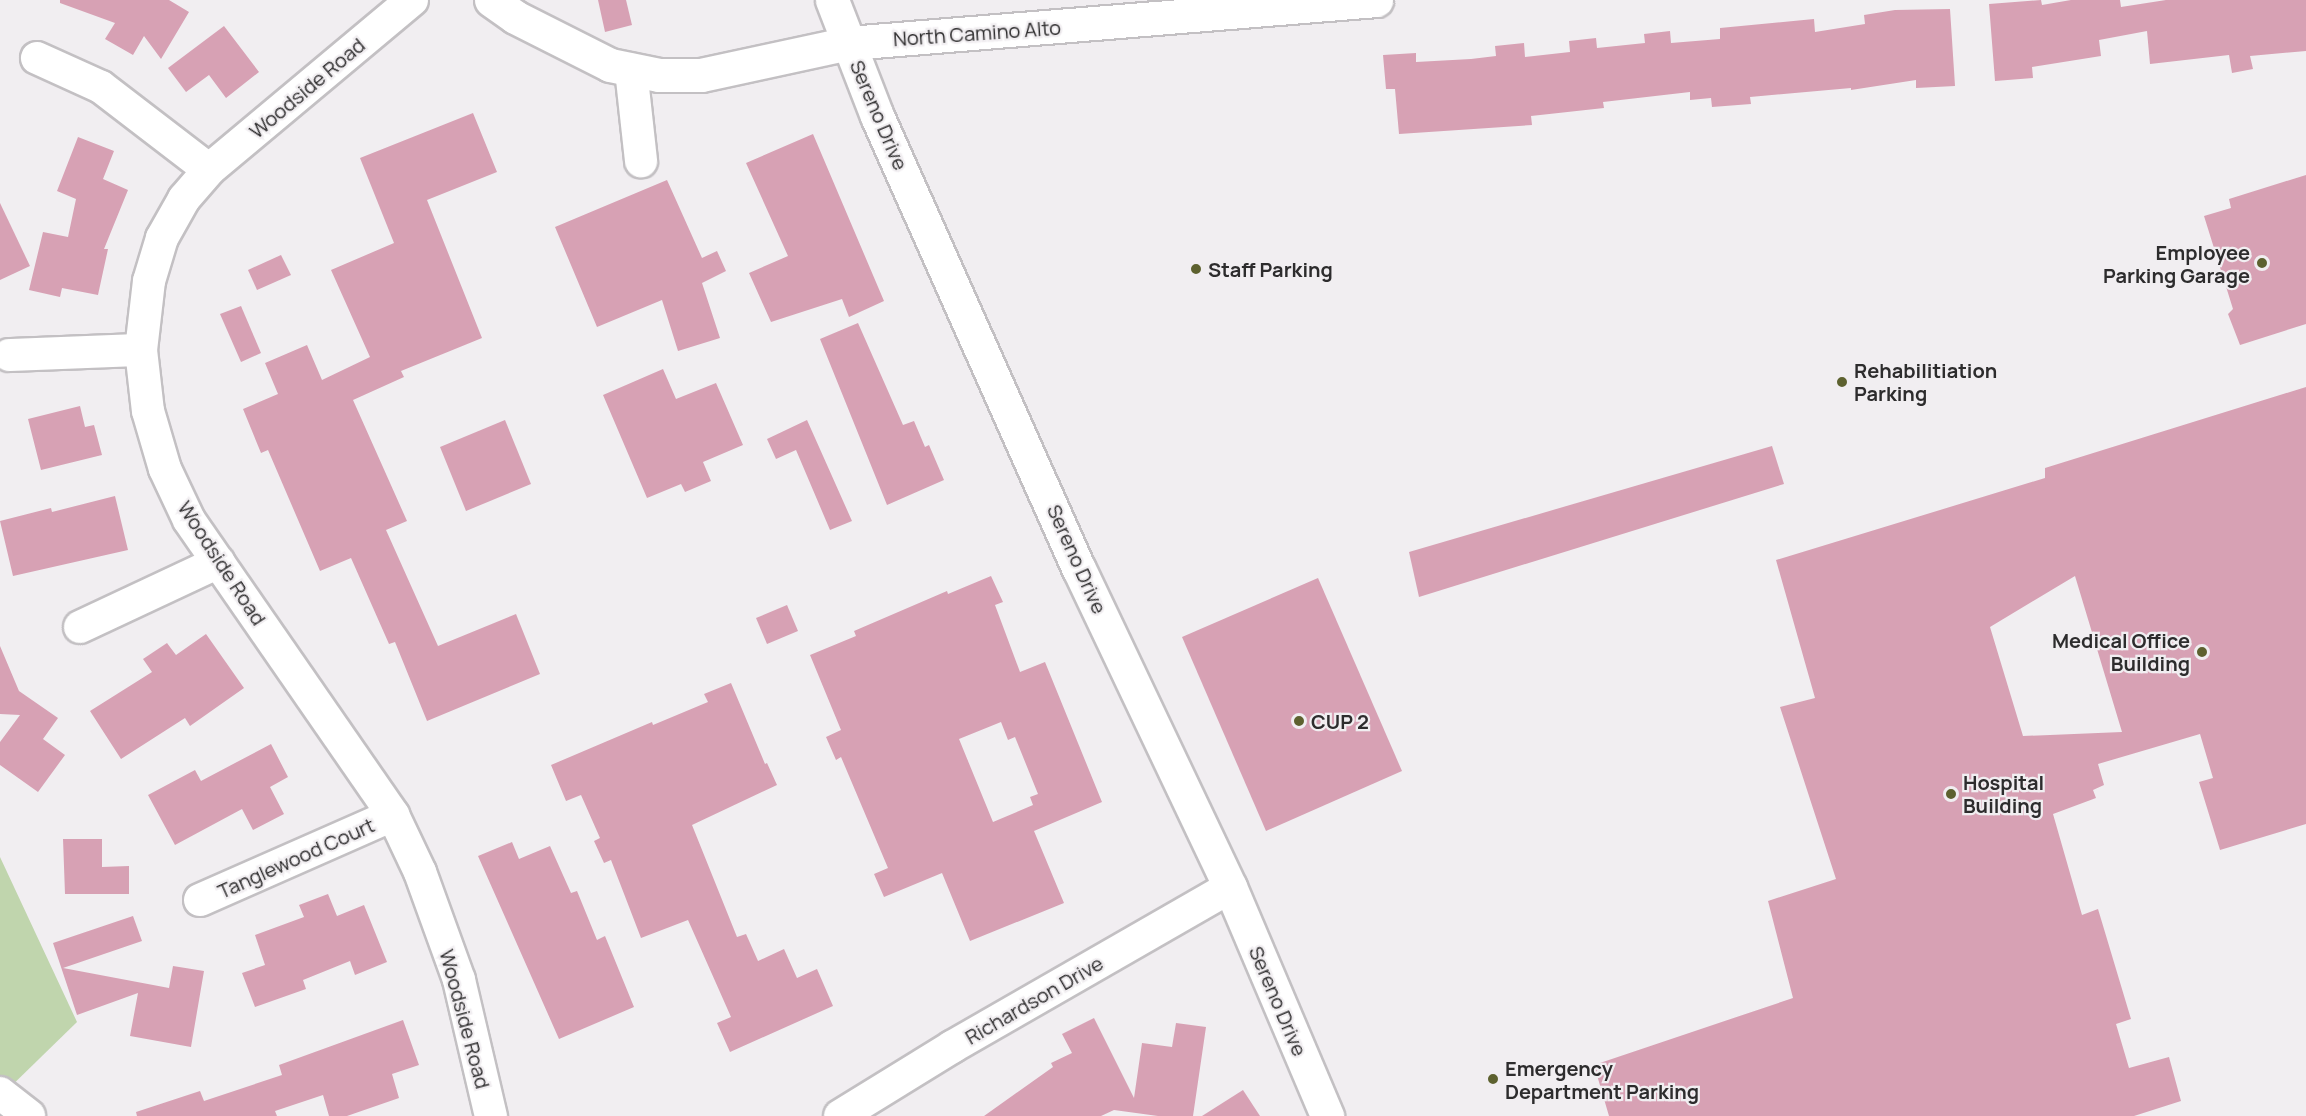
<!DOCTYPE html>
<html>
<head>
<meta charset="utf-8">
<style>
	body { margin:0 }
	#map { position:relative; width:2306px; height:1116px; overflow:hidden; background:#f1eef1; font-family:Manrope,sans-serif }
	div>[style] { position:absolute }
	.green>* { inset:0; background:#c0d5ad }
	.building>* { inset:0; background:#d7a1b4 }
	.roads { filter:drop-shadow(2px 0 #c3c0c3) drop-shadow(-2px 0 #c3c0c3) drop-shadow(0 2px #c3c0c3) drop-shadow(0 -2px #c3c0c3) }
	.minor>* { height:32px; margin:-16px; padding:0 16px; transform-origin:16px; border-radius:16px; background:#fff }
	.tertiary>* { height:33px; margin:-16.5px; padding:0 16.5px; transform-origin:16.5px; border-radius:16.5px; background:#fff }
	.dots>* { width:16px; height:16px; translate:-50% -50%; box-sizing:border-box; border:3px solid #f1eef1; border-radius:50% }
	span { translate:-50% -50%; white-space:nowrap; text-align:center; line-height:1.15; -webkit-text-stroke:4.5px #f1eef1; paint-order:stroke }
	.street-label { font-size:20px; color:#2d2c2d }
	.poi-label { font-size:20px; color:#2d2c2d; font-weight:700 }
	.right { translate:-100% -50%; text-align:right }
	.left { translate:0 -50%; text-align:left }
</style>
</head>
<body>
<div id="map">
	<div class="green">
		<div style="clip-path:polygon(0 857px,77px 1022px,0 1097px)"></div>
	</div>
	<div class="building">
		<div style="clip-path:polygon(60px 0,169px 0,189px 12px,161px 59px,144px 36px,133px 55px,105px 39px,115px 23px,60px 3px)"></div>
		<div style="clip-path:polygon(598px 0,626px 0,632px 25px,605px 32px)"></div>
		<div style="clip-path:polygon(2041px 0,2042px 5px,2071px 0,2120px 0,2121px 7px,2166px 0,2306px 0,2306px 51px,2250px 56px,2253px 69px,2232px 73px,2229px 55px,2150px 64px,2147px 31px,2099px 40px,2101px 56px,2032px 67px,2033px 78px,1995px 81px,1989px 4px)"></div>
		<div style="clip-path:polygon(1950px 9px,1955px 86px,1916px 88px,1916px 80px,1851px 90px,1851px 88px,1750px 97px,1751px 104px,1712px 107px,1711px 98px,1690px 100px,1690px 92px,1603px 102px,1604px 108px,1531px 116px,1532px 125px,1399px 134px,1395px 89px,1386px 89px,1383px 55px,1416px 53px,1416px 62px,1471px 59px,1496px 56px,1495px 46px,1524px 43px,1525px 57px,1570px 52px,1569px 41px,1596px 38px,1597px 48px,1645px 43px,1644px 34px,1670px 31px,1671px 43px,1720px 39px,1720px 28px,1814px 19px,1815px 32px,1865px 24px,1864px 15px,1895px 10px)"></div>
		<div style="clip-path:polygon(224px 26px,259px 72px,226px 98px,209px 75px,186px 92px,168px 68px)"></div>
		<div style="clip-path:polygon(473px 113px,497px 172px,427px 200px,482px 338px,401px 371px,404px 377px,353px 400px,407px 521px,386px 530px,438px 646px,516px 614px,540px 674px,427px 721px,395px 642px,389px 644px,351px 558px,320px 571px,268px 450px,261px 453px,243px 409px,278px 394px,265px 363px,307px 345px,322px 380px,370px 357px,331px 270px,394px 243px,360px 158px)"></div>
		<div style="clip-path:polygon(813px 134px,884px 301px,849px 317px,842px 299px,771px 322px,749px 273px,788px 256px,746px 163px)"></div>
		<div style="clip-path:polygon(78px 137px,114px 151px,103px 179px,128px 190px,104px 249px,108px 249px,98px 295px,62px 288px,60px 297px,29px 290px,43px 232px,68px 237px,76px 199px,57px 191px)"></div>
		<div style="clip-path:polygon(2306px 175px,2306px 324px,2240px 345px,2228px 314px,2233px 309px,2204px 216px,2231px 208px,2229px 199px)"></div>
		<div style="clip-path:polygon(667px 180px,702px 258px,717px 251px,726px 271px,702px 283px,720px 338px,678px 351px,662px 300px,597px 327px,555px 227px)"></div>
		<div style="clip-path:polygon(0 203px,30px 266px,0 280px)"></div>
		<div style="clip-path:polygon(281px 255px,291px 275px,257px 290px,248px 270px)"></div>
		<div style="clip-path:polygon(241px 306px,261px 353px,241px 362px,220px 314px)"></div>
		<div style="clip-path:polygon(858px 323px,903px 425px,914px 421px,925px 447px,929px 445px,944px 480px,887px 505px,820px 339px)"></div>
		<div style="clip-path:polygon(663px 369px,676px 399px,716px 383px,743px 445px,703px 462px,711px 481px,685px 492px,681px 484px,647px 498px,603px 395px)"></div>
		<div style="clip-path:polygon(evenodd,2306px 387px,2306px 824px,2220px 850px,2199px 782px,2213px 778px,2200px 734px,2098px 764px,2104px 785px,2093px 790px,2096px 798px,2053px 814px,2082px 915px,2098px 909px,2131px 1019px,2116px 1024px,2129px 1068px,2169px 1057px,2181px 1101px,2134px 1116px,1609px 1116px,1594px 1065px,1793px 998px,1768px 901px,1836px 879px,1780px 707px,1815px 698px,1776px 560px,2045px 478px,2045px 468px,2306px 387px,2075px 576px,2122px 732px,2023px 736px,1990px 627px,2075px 576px)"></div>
		<div style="clip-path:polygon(80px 406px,85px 427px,94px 425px,102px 455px,41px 470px,28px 419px)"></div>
		<div style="clip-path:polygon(505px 420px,531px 484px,466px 511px,440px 447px)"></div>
		<div style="clip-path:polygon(807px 420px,852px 521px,830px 530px,796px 450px,776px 459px,767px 439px)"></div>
		<div style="clip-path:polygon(1772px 446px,1784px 484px,1419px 597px,1409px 552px)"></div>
		<div style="clip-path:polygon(115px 496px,128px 550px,13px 576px,0 521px,51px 508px,52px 512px)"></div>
		<div style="clip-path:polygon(evenodd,991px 576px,1003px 602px,995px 605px,1020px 672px,1045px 662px,1102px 802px,1034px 831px,1064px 903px,970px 941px,942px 873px,884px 897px,874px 874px,888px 868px,841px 757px,836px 760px,826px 737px,841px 730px,810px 655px,856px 636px,854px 631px,947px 591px,948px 594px,991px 576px,1001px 722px,1008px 740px,1015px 737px,1038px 794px,1030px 797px,1033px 805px,993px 822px,959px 739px,1001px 722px)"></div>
		<div style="clip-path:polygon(1318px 578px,1402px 771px,1266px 831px,1182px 637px)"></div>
		<div style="clip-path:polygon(787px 605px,798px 631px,767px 644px,756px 618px)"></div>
		<div style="clip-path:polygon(206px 634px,244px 688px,190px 726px,185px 718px,121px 759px,90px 711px,152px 672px,143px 659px,167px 643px,176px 655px)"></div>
		<div style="clip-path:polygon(0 646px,19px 691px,58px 718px,43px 739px,65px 755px,38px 792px,0 765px,0 742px,20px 715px,0 714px)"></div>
		<div style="clip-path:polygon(731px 683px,765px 764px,767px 763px,777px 785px,692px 825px,737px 937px,746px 934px,758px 961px,784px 949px,797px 978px,817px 969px,833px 1006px,730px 1052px,717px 1023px,731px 1017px,688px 920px,641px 938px,611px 860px,604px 863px,594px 841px,600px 838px,581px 795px,566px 801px,551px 765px,652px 722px,653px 725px,708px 702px,704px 694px)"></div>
		<div style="clip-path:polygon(271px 744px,288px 777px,270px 787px,284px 814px,253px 830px,242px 809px,175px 845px,148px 795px,195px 770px,201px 781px)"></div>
		<div style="clip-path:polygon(63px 839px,102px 839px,102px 867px,129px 866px,129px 894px,65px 894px)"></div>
		<div style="clip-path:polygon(512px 842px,519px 859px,550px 846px,571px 893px,577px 891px,597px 940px,605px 936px,634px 1007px,559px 1039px,478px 856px)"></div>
		<div style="clip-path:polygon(328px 894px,337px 916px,364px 905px,387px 962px,355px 975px,350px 961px,303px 980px,306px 989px,255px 1007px,242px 973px,265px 965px,255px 935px,304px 917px,299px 905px)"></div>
		<div style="clip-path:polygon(133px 916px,142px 941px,63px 968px,169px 988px,173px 966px,204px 971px,191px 1047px,130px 1036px,138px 993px,77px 1015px,53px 943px)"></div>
		<div style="clip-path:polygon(1094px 1018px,1134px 1098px,1142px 1043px,1172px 1047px,1176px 1023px,1206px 1027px,1193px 1116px,1158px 1116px,1114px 1110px,1101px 1116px,984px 1116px,1053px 1067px,1051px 1063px,1072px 1053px,1062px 1034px)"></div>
		<div style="clip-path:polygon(403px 1020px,419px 1065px,392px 1074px,399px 1098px,347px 1116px,329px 1116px,323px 1095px,275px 1111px,277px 1116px,137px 1116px,136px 1112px,200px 1091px,204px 1101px,282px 1075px,279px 1065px)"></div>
		<div style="clip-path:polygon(1243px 1090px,1260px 1116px,1202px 1116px)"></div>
	</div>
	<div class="roads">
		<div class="minor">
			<div style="left:412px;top:0;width:265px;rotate:140.1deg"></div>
			<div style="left:209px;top:170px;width:38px;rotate:131deg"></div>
			<div style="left:184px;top:199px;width:45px;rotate:119.4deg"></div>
			<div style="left:162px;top:238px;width:45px;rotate:106.8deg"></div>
			<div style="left:149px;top:281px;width:69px;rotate:96.6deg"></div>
			<div style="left:141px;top:350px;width:61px;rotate:83.5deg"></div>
			<div style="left:148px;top:411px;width:60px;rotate:73.7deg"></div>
			<div style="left:165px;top:469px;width:56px;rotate:64.8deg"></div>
			<div style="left:189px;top:520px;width:359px;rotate:55.3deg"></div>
			<div style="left:393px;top:815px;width:63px;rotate:64.7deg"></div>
			<div style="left:420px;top:872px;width:115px;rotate:70.1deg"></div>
			<div style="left:459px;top:980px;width:140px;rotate:76.8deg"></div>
			<div style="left:37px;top:58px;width:70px;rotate:24.4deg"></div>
			<div style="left:101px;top:87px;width:136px;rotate:37.5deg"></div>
			<div style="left:631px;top:70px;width:92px;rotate:83.7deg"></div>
			<div style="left:9px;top:355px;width:132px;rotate:-2.2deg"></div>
			<div style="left:80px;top:627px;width:153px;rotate:-25.1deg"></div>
			<div style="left:200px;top:900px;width:211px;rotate:-23.8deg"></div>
			<div style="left:0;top:1093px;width:37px;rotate:38deg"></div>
			<div style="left:840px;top:1116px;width:132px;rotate:-31.6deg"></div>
			<div style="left:952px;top:1047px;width:321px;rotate:-29.9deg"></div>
		</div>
		<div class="tertiary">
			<div style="left:491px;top:0;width:29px;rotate:35deg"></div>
			<div style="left:515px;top:17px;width:106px;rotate:26.8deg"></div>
			<div style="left:610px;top:65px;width:50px;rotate:11.5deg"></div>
			<div style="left:659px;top:75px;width:42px"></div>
			<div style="left:701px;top:75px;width:151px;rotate:-12.2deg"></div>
			<div style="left:849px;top:43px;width:529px;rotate:-4.66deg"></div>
			<div style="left:832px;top:0;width:124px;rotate:68.8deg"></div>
			<div style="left:877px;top:116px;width:496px;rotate:66deg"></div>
			<div style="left:1079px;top:569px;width:352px;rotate:64.6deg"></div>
			<div style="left:1230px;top:887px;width:249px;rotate:67deg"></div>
		</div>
	</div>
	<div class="dots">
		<div style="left:2262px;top:263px;background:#5d612f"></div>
		<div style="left:1196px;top:269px;background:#5d612f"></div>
		<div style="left:1842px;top:382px;background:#5d612f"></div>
		<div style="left:2202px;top:652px;background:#5d612f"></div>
		<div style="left:1299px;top:721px;background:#5d612f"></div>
		<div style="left:1951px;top:794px;background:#5d612f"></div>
		<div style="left:1493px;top:1079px;background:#5d612f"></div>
	</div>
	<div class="street-label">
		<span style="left:977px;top:33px;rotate:-4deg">North Camino Alto</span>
		<span style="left:307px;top:88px;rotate:-40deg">Woodside Road</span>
		<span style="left:879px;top:115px;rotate:67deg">Sereno Drive</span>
		<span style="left:1077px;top:559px;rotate:66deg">Sereno Drive</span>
		<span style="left:222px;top:563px;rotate:57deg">Woodside Road</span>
		<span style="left:296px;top:858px;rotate:-24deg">Tanglewood Court</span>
		<span style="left:1034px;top:1000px;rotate:-30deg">Richardson Drive</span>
		<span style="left:1278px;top:1001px;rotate:67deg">Sereno Drive</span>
		<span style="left:465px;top:1019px;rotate:75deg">Woodside Road</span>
	</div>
	<div class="poi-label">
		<span class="right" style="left:2250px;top:264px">Employee<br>Parking Garage</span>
		<span class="left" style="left:1208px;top:269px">Staff Parking</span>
		<span class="left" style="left:1854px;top:382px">Rehabilitiation<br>Parking</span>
		<span class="right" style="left:2190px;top:652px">Medical Office<br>Building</span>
		<span class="left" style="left:1311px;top:721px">CUP 2</span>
		<span class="left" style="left:1963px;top:794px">Hospital<br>Building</span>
		<span class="left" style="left:1505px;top:1080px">Emergency<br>Department Parking</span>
	</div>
</div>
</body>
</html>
